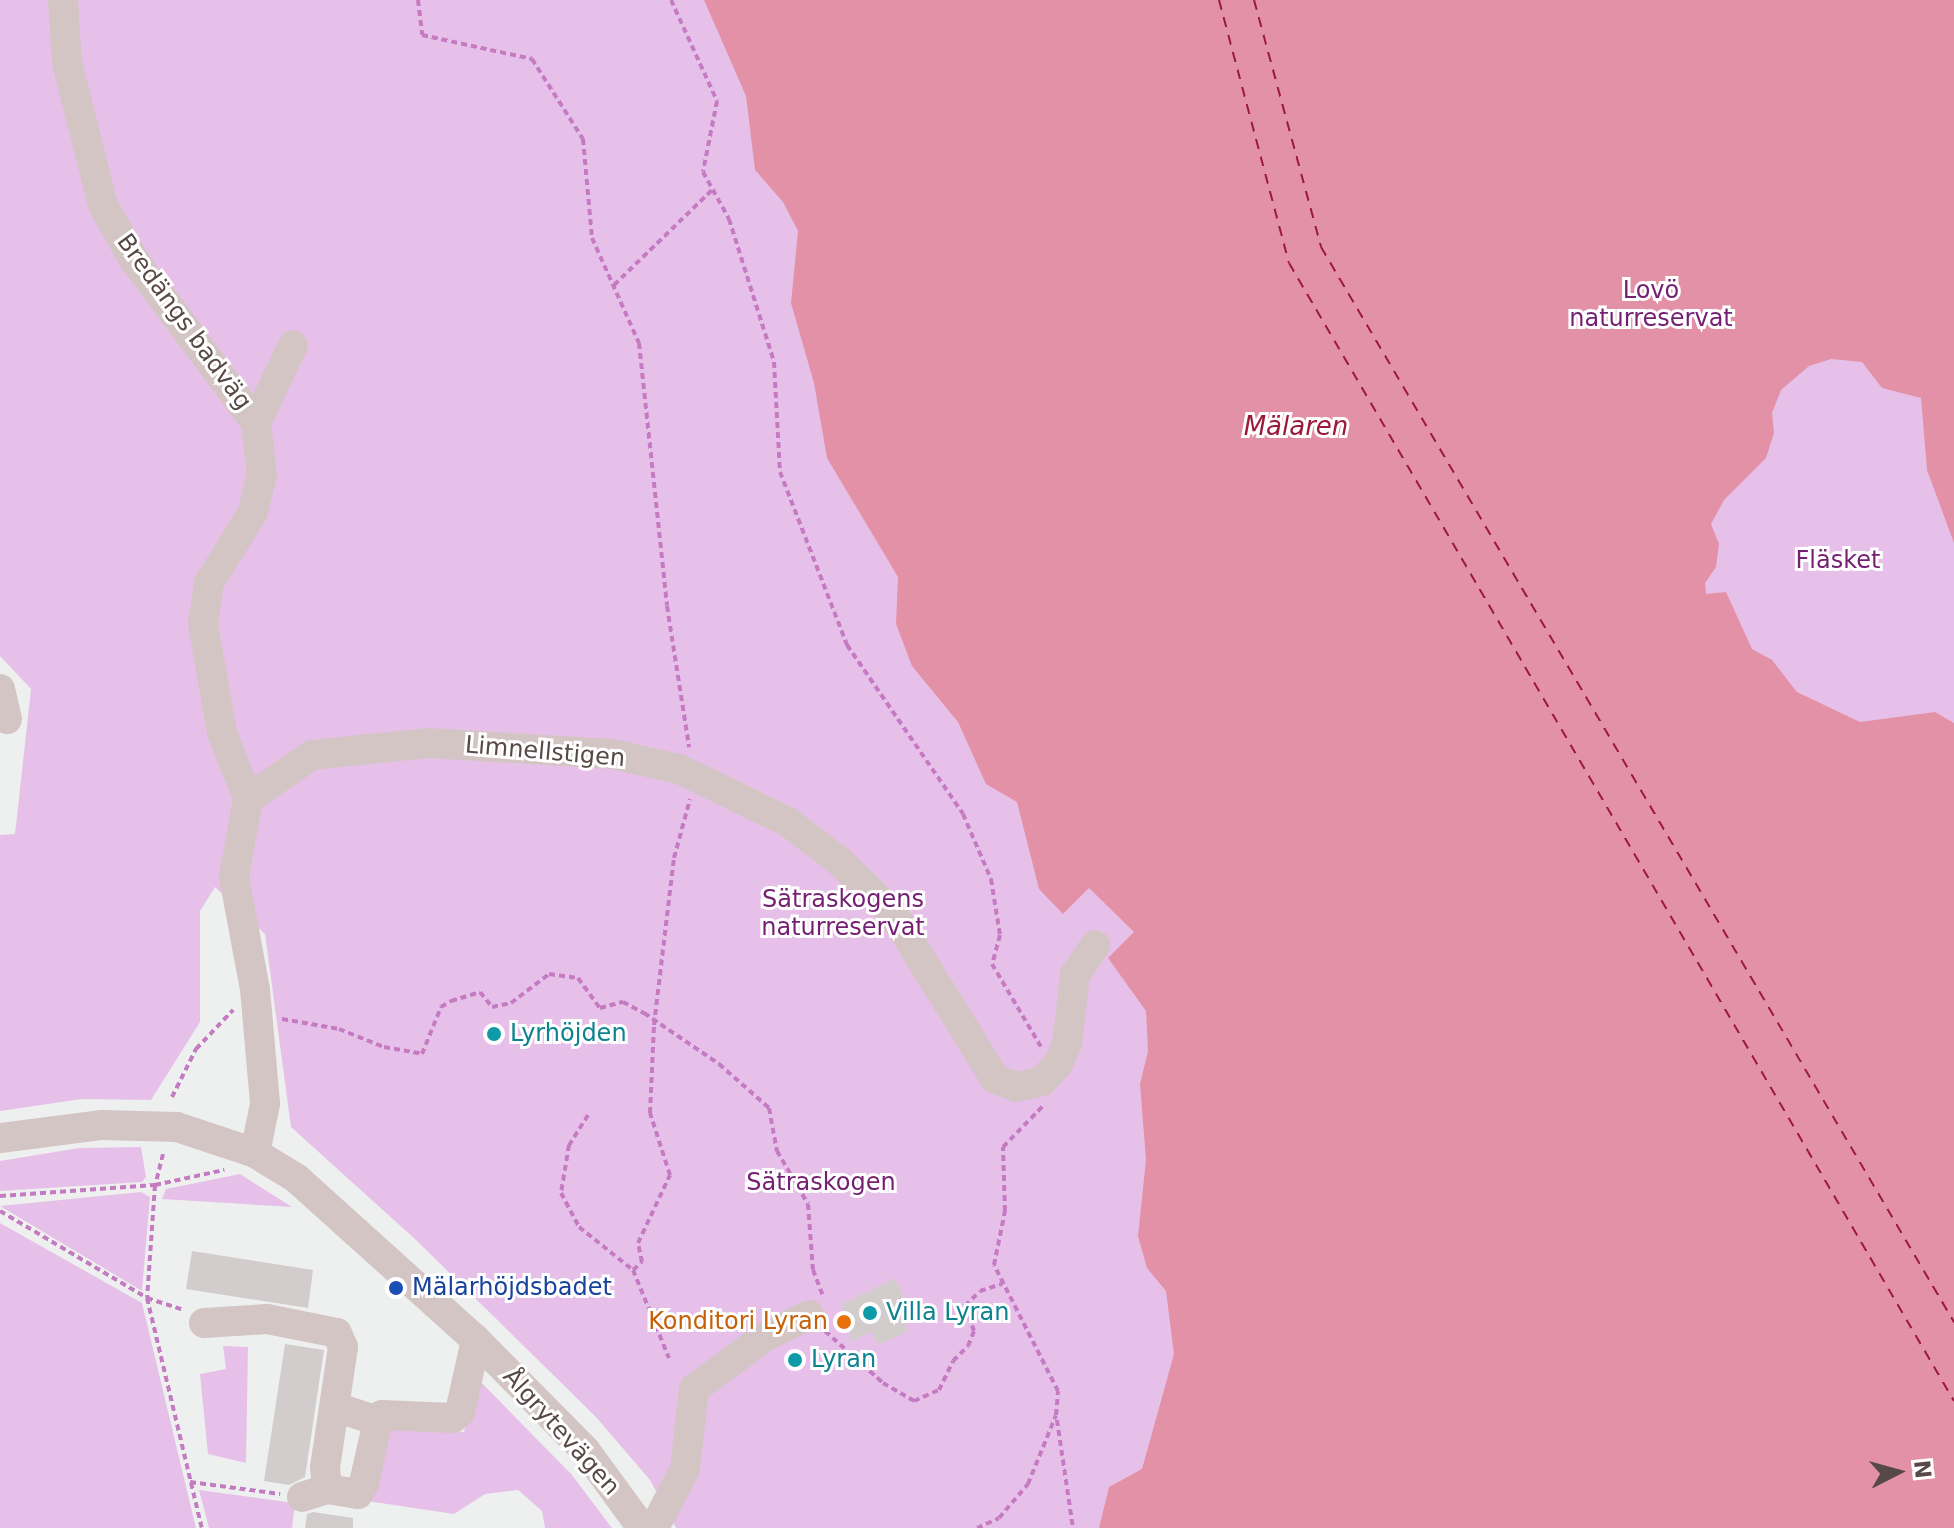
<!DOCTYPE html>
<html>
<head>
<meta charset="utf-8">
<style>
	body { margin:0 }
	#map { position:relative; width:1954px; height:1528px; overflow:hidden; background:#eef0ef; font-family:"DejaVu Sans",sans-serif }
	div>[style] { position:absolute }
	.green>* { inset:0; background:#e7c0ea }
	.water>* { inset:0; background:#e391a6 }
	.ferry>* { height:2px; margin-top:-1px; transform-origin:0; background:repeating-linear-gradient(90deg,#9b193a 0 10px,transparent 0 18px) }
	.building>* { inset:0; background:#d2cdcc }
	.path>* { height:4px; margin-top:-2px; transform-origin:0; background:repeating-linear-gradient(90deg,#c57bc2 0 6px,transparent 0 10px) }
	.minor>* { height:30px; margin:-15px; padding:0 15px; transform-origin:15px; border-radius:15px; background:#d4c5c5 }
	.dots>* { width:22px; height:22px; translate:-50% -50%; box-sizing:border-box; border:4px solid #fff; border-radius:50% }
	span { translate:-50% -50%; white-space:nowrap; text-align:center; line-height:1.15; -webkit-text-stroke:6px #fff; paint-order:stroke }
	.park-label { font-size:24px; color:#741f71 }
	.street-label { font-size:24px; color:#594848 }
	.culture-label { font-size:24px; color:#0d838f }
	.left { translate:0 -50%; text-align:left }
	.transit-label { font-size:24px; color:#164399 }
	.food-label { font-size:24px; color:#c56008 }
	.right { translate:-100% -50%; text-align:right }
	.water-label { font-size:26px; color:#9b193a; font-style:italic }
	.north { position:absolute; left:1858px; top:1432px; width:80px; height:80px; -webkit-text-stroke:6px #fff; paint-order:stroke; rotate:84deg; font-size:22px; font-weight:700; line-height:32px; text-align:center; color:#594848 }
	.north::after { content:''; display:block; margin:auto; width:28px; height:36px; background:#594848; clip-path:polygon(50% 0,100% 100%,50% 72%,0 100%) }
</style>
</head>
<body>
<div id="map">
	<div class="green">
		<div style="clip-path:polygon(0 0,1954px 0,1954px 1427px,1444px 1528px,676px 1528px,650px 1480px,596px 1417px,416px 1240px,291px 1127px,265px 934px,215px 887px,200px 911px,200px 1022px,151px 1100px,82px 1099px,0 1111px,0 835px,15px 834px,31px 689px,0 656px)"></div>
		<div style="clip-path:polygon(141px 1147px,146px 1177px,142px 1182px,0 1191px,0 1161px,79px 1148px)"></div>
		<div style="clip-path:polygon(240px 1174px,292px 1207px,162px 1199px,166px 1189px)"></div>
		<div style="clip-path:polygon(141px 1192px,150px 1197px,142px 1291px,0 1206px)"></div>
		<div style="clip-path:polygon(0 1223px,142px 1303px,196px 1528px,0 1528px)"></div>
		<div style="clip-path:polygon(223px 1346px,248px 1347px,246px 1463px,208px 1454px,200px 1374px,226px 1369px)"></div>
		<div style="clip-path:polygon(473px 1374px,572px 1475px,612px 1528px,545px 1528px,542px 1511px,518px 1490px,485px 1494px,454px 1514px,367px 1501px,378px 1421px,464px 1432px)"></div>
		<div style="clip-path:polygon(199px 1490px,295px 1503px,292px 1528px,209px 1528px)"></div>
	</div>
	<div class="water">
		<div style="clip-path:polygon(704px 0,1954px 0,1954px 543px,1927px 470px,1921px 398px,1882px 388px,1862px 362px,1831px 359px,1809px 366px,1781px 390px,1772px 413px,1774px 433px,1766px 458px,1724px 500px,1711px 524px,1719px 544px,1716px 567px,1705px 583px,1706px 594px,1726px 592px,1752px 649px,1772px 660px,1797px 692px,1860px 722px,1935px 712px,1954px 723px,1954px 1528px,1099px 1528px,1109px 1487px,1142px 1469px,1174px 1354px,1166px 1291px,1147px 1268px,1138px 1236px,1146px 1160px,1140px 1084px,1148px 1051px,1146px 1011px,1108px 958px,1134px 932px,1089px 888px,1063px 914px,1039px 889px,1017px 802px,986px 784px,958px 722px,912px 666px,896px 624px,898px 577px,827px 458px,814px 383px,791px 303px,798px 231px,783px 202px,755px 170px,746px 96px)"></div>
	</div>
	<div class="ferry">
		<div style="left:1219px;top:0;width:272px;rotate:75.1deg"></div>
		<div style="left:1289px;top:263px;width:1318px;rotate:59.7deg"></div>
		<div style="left:1254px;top:0;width:256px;rotate:74.8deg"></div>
		<div style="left:1321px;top:247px;width:1248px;rotate:59.51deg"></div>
	</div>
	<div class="building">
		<div style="clip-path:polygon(192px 1251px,313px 1270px,308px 1308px,186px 1289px)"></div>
		<div style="clip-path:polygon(895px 1278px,904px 1297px,894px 1301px,908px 1331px,878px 1345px,871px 1332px,851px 1342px,842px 1304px)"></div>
		<div style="clip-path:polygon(285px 1344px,324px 1350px,305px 1477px,289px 1485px,264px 1481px)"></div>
		<div style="clip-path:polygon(313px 1512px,353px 1518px,353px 1528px,305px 1528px,307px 1514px)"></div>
	</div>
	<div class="path">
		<div style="left:418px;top:0;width:35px;rotate:83deg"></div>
		<div style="left:422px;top:35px;width:113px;rotate:12.3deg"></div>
		<div style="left:532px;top:59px;width:95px;rotate:57.5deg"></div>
		<div style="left:583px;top:139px;width:99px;rotate:84.8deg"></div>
		<div style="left:592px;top:238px;width:115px;rotate:65.9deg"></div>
		<div style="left:639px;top:343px;width:264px;rotate:83.9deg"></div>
		<div style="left:667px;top:606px;width:143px;rotate:81.1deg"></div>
		<div style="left:671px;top:0;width:111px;rotate:65.5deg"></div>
		<div style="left:717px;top:101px;width:72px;rotate:101.2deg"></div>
		<div style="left:703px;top:172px;width:54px;rotate:61deg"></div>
		<div style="left:729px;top:219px;width:150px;rotate:72.5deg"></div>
		<div style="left:774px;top:362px;width:110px;rotate:86.9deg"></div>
		<div style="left:780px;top:472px;width:186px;rotate:68.8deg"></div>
		<div style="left:847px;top:645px;width:205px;rotate:55.5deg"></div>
		<div style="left:963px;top:814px;width:71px;rotate:66.7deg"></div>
		<div style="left:991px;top:879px;width:57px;rotate:80.9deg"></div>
		<div style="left:1000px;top:935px;width:30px;rotate:105deg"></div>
		<div style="left:992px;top:964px;width:96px;rotate:59.4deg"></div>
		<div style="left:614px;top:285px;width:138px;rotate:-44.1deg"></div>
		<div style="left:282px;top:1019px;width:58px;rotate:10deg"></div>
		<div style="left:339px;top:1029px;width:48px;rotate:21.8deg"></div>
		<div style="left:384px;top:1047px;width:39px;rotate:10deg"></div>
		<div style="left:422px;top:1054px;width:51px;rotate:-68deg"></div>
		<div style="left:441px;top:1007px;width:12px;rotate:-31deg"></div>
		<div style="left:451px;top:1001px;width:30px;rotate:-17deg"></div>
		<div style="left:480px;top:992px;width:19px;rotate:51deg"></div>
		<div style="left:492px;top:1007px;width:19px;rotate:-12deg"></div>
		<div style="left:511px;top:1003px;width:48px;rotate:-37.3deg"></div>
		<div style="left:549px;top:974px;width:29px;rotate:8deg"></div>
		<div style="left:578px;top:978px;width:37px;rotate:54deg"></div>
		<div style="left:600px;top:1008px;width:24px;rotate:-15deg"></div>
		<div style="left:623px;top:1002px;width:24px;rotate:28deg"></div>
		<div style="left:644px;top:1013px;width:91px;rotate:34.2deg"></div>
		<div style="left:719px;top:1064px;width:67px;rotate:41.3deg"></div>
		<div style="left:769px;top:1108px;width:44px;rotate:79.5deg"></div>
		<div style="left:777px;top:1151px;width:61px;rotate:59.7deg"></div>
		<div style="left:808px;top:1204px;width:66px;rotate:85.7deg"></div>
		<div style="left:813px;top:1270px;width:26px;rotate:69deg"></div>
		<div style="left:172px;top:1097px;width:54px;rotate:-63.4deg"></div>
		<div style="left:196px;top:1049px;width:54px;rotate:-46.5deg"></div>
		<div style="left:588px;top:1115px;width:36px;rotate:122deg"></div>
		<div style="left:569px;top:1145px;width:49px;rotate:99.5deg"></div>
		<div style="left:561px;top:1193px;width:38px;rotate:62deg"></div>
		<div style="left:579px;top:1227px;width:69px;rotate:38.5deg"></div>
		<div style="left:633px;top:1270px;width:95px;rotate:67.8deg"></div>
		<div style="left:163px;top:1154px;width:32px;rotate:104deg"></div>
		<div style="left:155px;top:1185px;width:113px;rotate:94deg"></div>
		<div style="left:147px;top:1298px;width:236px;rotate:76.6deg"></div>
		<div style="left:0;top:1196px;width:155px;rotate:-4.1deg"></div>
		<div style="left:155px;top:1185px;width:71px;rotate:-12.3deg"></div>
		<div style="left:0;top:1211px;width:171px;rotate:30.6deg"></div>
		<div style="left:147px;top:1298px;width:39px;rotate:18deg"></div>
		<div style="left:633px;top:1270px;width:12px;rotate:-42deg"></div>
		<div style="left:642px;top:1262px;width:19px;rotate:-102deg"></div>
		<div style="left:638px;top:1243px;width:75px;rotate:-64.8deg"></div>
		<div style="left:670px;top:1175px;width:65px;rotate:-107.9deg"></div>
		<div style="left:650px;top:1113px;width:88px;rotate:-87.4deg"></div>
		<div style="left:654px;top:1025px;width:168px;rotate:-83.2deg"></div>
		<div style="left:674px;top:858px;width:61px;rotate:-74.8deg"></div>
		<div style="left:825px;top:1331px;width:78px;rotate:41.9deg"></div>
		<div style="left:883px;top:1383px;width:36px;rotate:30deg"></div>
		<div style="left:914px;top:1401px;width:27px;rotate:-24deg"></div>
		<div style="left:939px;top:1390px;width:32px;rotate:-64deg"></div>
		<div style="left:953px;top:1361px;width:21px;rotate:-45deg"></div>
		<div style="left:968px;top:1346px;width:16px;rotate:-68deg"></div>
		<div style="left:974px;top:1331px;width:27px;rotate:-110deg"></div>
		<div style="left:965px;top:1306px;width:21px;rotate:-45deg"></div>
		<div style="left:980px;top:1291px;width:23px;rotate:-18deg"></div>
		<div style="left:1057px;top:1420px;width:109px;rotate:81.6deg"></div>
		<div style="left:190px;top:1482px;width:91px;rotate:7.6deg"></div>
		<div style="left:977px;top:1528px;width:24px;rotate:-24deg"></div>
		<div style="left:999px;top:1518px;width:45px;rotate:-49.5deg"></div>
		<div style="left:1028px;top:1484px;width:74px;rotate:-67.9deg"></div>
		<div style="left:1056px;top:1415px;width:24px;rotate:-85deg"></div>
		<div style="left:1058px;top:1391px;width:141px;rotate:-116.9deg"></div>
		<div style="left:994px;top:1265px;width:55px;rotate:-78.5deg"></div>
		<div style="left:1005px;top:1211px;width:64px;rotate:-91.8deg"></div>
		<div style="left:1003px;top:1147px;width:57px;rotate:-45.7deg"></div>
	</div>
	<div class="minor">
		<div style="left:63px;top:0;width:63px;rotate:86.4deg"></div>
		<div style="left:67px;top:63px;width:146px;rotate:75.8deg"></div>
		<div style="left:103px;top:205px;width:63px;rotate:60.6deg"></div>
		<div style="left:134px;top:260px;width:204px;rotate:53.2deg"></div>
		<div style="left:256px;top:423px;width:52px;rotate:83.4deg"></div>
		<div style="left:262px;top:475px;width:38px;rotate:104deg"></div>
		<div style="left:253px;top:512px;width:84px;rotate:121.8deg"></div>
		<div style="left:209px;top:583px;width:41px;rotate:98.3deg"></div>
		<div style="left:203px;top:624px;width:111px;rotate:80.1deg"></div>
		<div style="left:222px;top:733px;width:71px;rotate:68.5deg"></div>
		<div style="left:248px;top:799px;width:79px;rotate:100.2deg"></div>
		<div style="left:234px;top:877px;width:114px;rotate:79.4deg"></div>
		<div style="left:255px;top:989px;width:115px;rotate:85deg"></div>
		<div style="left:265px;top:1104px;width:50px;rotate:101.5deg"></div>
		<div style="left:256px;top:423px;width:86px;rotate:-64.6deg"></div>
		<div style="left:0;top:689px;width:31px;rotate:77deg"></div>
		<div style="left:248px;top:799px;width:78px;rotate:-34.5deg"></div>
		<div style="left:312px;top:755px;width:117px;rotate:-5.9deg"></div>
		<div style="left:428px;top:743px;width:184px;rotate:3.4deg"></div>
		<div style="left:612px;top:754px;width:69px;rotate:12.6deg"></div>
		<div style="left:679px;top:769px;width:121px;rotate:25.9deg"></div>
		<div style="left:788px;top:822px;width:63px;rotate:37.2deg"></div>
		<div style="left:838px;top:860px;width:75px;rotate:43.9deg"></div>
		<div style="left:892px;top:912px;width:196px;rotate:58.3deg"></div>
		<div style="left:995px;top:1079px;width:23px;rotate:20deg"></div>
		<div style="left:1017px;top:1087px;width:26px;rotate:-13deg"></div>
		<div style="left:1042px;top:1081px;width:23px;rotate:-47deg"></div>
		<div style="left:1058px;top:1064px;width:22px;rotate:-66deg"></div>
		<div style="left:1067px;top:1044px;width:69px;rotate:-83.4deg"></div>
		<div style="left:1075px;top:975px;width:36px;rotate:-56deg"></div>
		<div style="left:0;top:1138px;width:103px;rotate:-7.3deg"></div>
		<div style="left:102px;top:1125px;width:75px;rotate:1.5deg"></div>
		<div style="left:177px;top:1127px;width:82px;rotate:18.4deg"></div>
		<div style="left:255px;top:1153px;width:48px;rotate:31.4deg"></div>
		<div style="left:296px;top:1178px;width:242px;rotate:42deg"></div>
		<div style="left:476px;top:1340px;width:155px;rotate:45.3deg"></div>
		<div style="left:585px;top:1450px;width:97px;rotate:53.8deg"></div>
		<div style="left:204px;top:1323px;width:63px;rotate:-3.6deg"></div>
		<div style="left:267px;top:1319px;width:71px;rotate:11.3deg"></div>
		<div style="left:337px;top:1333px;width:15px;rotate:67deg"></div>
		<div style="left:343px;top:1347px;width:121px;rotate:98.5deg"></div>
		<div style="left:325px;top:1467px;width:22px;rotate:85deg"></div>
		<div style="left:378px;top:1421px;width:7px;rotate:-56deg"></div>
		<div style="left:382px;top:1415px;width:71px;rotate:2.4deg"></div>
		<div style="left:453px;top:1418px;width:9px;rotate:-41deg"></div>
		<div style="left:460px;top:1412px;width:74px;rotate:-77.5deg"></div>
		<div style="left:302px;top:1497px;width:26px;rotate:-18deg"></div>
		<div style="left:327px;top:1489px;width:31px;rotate:9deg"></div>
		<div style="left:358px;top:1494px;width:13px;rotate:-61deg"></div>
		<div style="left:364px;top:1483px;width:64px;rotate:-77.3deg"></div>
		<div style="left:378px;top:1421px;width:45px;rotate:-162deg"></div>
		<div style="left:654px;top:1528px;width:67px;rotate:-62.3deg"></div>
		<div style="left:685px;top:1469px;width:81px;rotate:-83.6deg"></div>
		<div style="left:694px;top:1389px;width:89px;rotate:-36.4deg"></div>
		<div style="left:766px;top:1336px;width:48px;rotate:-26deg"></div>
	</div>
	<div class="dots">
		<div style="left:494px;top:1034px;background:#0f9aa8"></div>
		<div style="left:396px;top:1288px;background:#1a4fb4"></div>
		<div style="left:870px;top:1313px;background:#0f9aa8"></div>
		<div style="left:844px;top:1322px;background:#e8710a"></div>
		<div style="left:795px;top:1360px;background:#0f9aa8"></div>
	</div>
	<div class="park-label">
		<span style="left:1651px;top:305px">Lovö<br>naturreservat</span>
		<span style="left:1838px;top:561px">Fläsket</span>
		<span style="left:843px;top:914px">Sätraskogens<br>naturreservat</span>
		<span style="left:821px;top:1183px">Sätraskogen</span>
	</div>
	<div class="street-label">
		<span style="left:184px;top:322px;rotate:54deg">Bredängs badväg</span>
		<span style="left:545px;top:752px;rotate:5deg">Limnellstigen</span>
		<span style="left:561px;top:1432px;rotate:48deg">Ålgrytevägen</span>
	</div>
	<div class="culture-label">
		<span class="left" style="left:510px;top:1034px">Lyrhöjden</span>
		<span class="left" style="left:886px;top:1313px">Villa Lyran</span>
		<span class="left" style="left:811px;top:1360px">Lyran</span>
	</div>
	<div class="transit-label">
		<span class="left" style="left:412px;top:1288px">Mälarhöjdsbadet</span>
	</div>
	<div class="food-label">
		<span class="right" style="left:828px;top:1322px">Konditori Lyran</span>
	</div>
	<div class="water-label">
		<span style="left:1296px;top:427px">Mälaren</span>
	</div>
	<div class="north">N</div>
</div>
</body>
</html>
